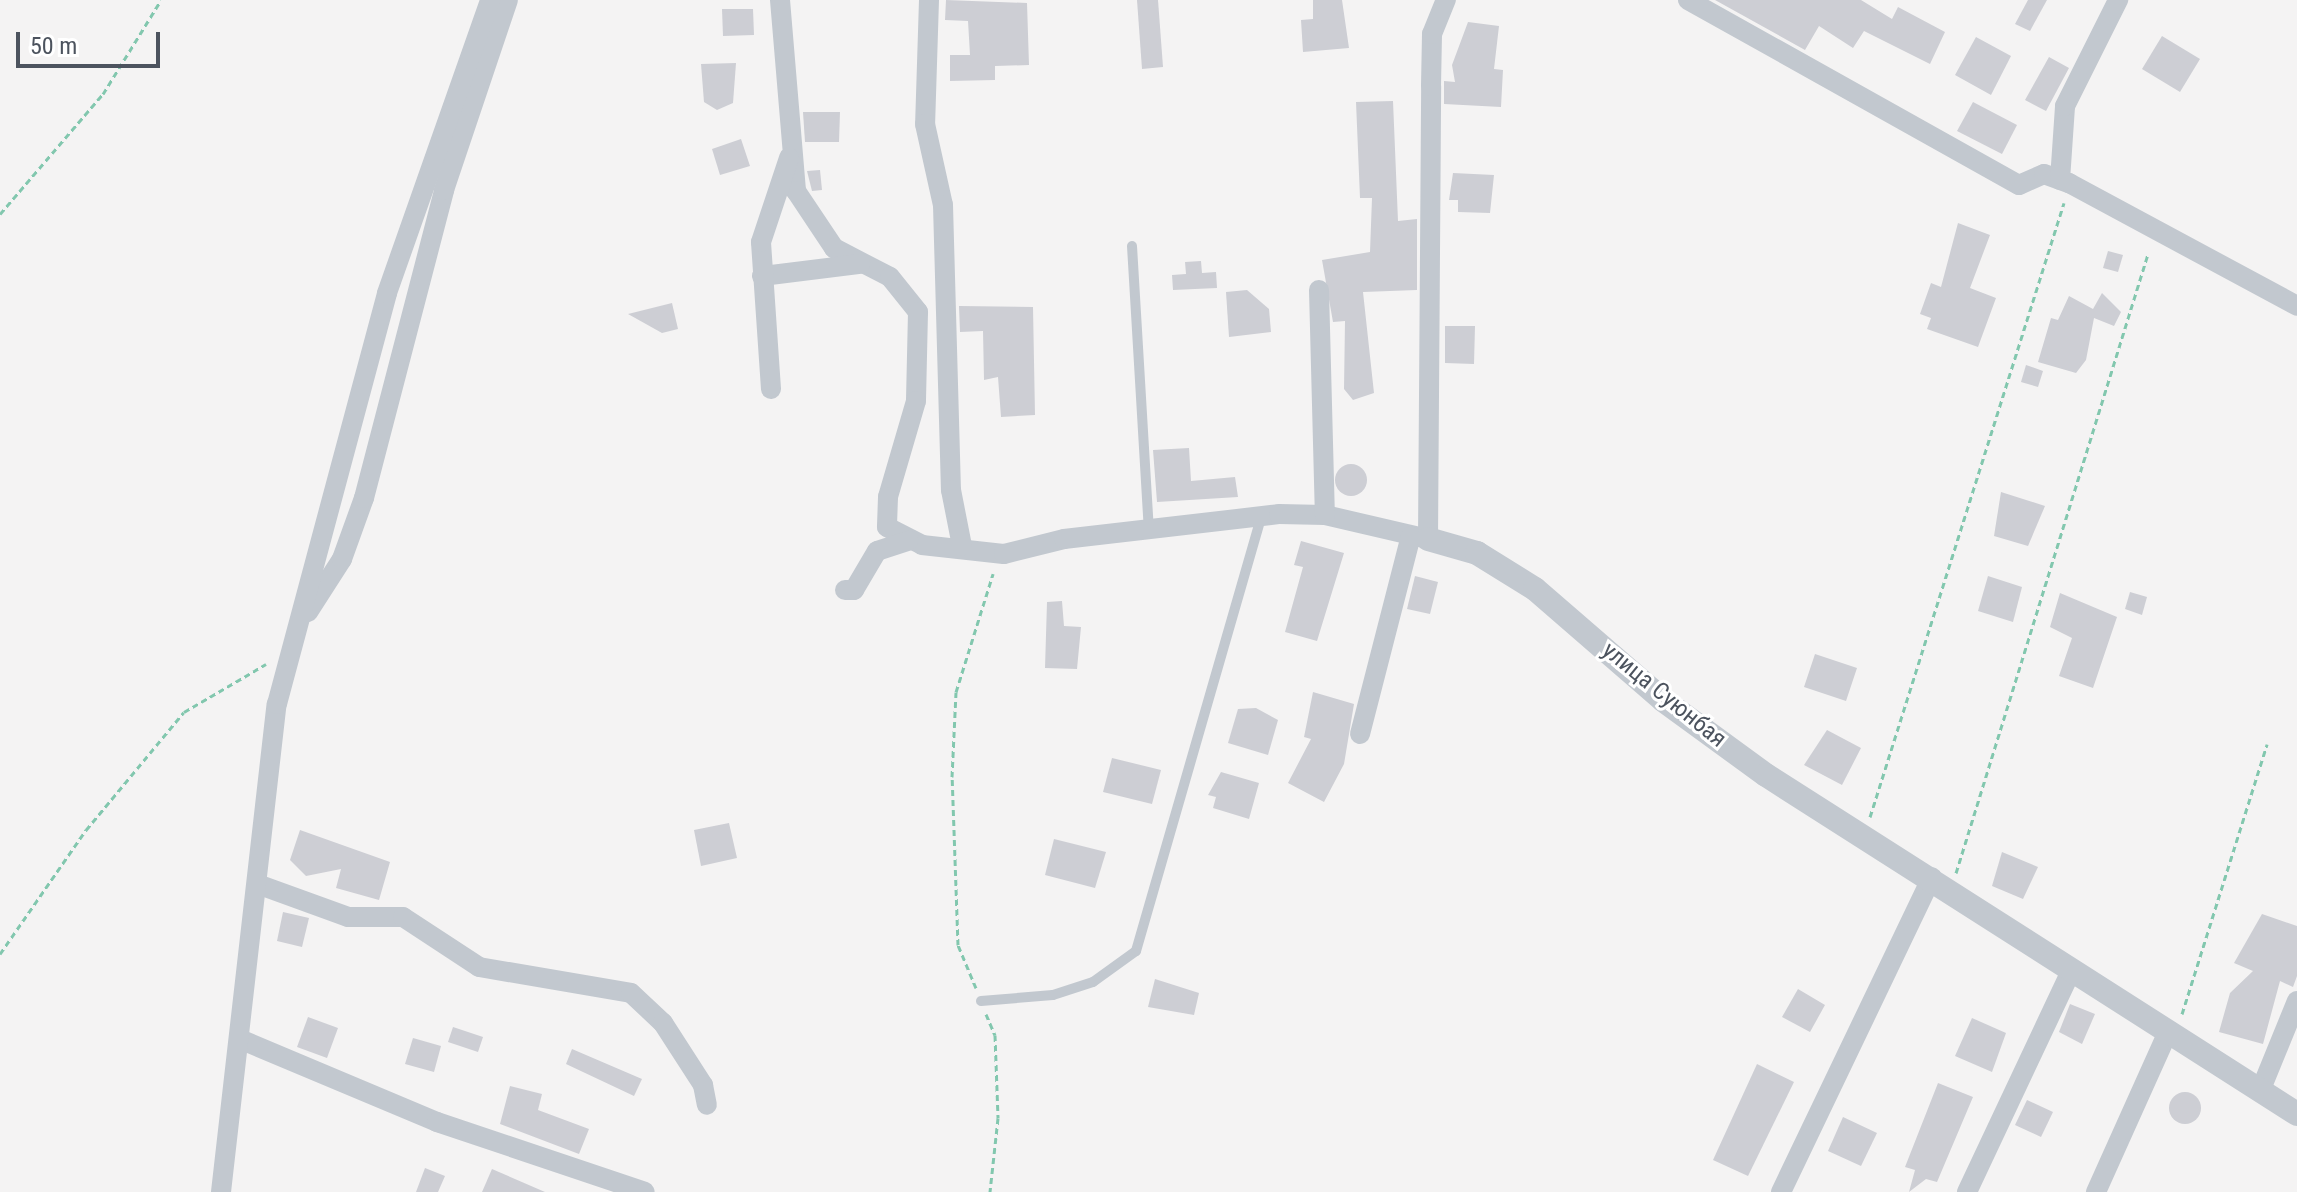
<!DOCTYPE html>
<html>
<head>
<meta charset="utf-8">
<style>
	body { margin:0 }
	#map { position:relative; width:2297px; height:1192px; overflow:hidden; background:#f4f3f3; font-family:"Roboto Condensed",sans-serif }
	div>[style] { position:absolute }
	.building>* { inset:0; background:#cdced4 }
	.round { border-radius:50% }
	.path>* { height:3px; margin-top:-1.5px; transform-origin:0; background:repeating-linear-gradient(90deg,#82c7ae 0 6px,transparent 0 10px) }
	.service>* { height:10px; margin:-5px; padding:0 5px; transform-origin:5px; border-radius:5px; background:#c2c8cf }
	.minor>* { height:20px; margin:-10px; padding:0 10px; transform-origin:10px; border-radius:10px; background:#c2c8cf }
	.tertiary>* { height:24px; margin:-12px; padding:0 12px; transform-origin:12px; border-radius:12px; background:#c2c8cf }
	span { translate:-50% -50%; white-space:nowrap; text-align:center; line-height:1.15; -webkit-text-stroke:6px #fff; paint-order:stroke }
	.street-label { font-size:24px; color:#4c535e }
	.scale { position:absolute; left:16px; top:32px; width:144px; height:36px; box-sizing:border-box; border:4px solid #4c535e; border-top:0; padding-left:10px; font-size:24px; line-height:28px; white-space:nowrap; color:#4c535e; -webkit-text-stroke:6px #fff; paint-order:stroke }
</style>
</head>
<body>
<div id="map">
	<div class="building">
		<div style="clip-path:polygon(946px 0,1027px 3px,1029px 65px,995px 66px,995px 80px,950px 81px,950px 55px,970px 55px,968px 21px,945px 20px)"></div>
		<div style="clip-path:polygon(1137px 0,1158px 0,1163px 67px,1142px 69px)"></div>
		<div style="clip-path:polygon(1313px 0,1342px 0,1349px 48px,1303px 52px,1301px 20px,1313px 19px)"></div>
		<div style="clip-path:polygon(1715px 0,1861px 0,1892px 19px,1898px 7px,1945px 32px,1930px 64px,1864px 31px,1853px 48px,1819px 26px,1805px 50px)"></div>
		<div style="clip-path:polygon(2028px 0,2047px 0,2030px 31px,2015px 24px)"></div>
		<div style="clip-path:polygon(722px 9px,753px 9px,754px 35px,723px 36px)"></div>
		<div style="clip-path:polygon(1468px 22px,1499px 26px,1494px 69px,1503px 70px,1501px 107px,1444px 104px,1444px 81px,1455px 82px,1452px 65px)"></div>
		<div style="clip-path:polygon(2162px 36px,2200px 59px,2180px 92px,2142px 69px)"></div>
		<div style="clip-path:polygon(1976px 37px,2011px 56px,1991px 95px,1955px 75px)"></div>
		<div style="clip-path:polygon(2049px 57px,2069px 68px,2046px 111px,2025px 100px)"></div>
		<div style="clip-path:polygon(736px 63px,733px 103px,717px 110px,704px 102px,701px 64px)"></div>
		<div style="clip-path:polygon(1393px 101px,1398px 221px,1417px 219px,1417px 290px,1363px 292px,1374px 393px,1353px 400px,1344px 389px,1345px 321px,1333px 322px,1322px 260px,1370px 252px,1372px 198px,1360px 198px,1356px 102px)"></div>
		<div style="clip-path:polygon(1973px 102px,2017px 125px,2002px 154px,1957px 131px)"></div>
		<div style="clip-path:polygon(803px 112px,840px 112px,839px 142px,805px 142px)"></div>
		<div style="clip-path:polygon(741px 139px,750px 166px,720px 175px,712px 149px)"></div>
		<div style="clip-path:polygon(820px 170px,822px 190px,812px 191px,807px 171px)"></div>
		<div style="clip-path:polygon(1453px 173px,1494px 175px,1490px 213px,1458px 212px,1458px 200px,1449px 200px)"></div>
		<div style="clip-path:polygon(1958px 223px,1990px 235px,1970px 288px,1996px 298px,1978px 347px,1927px 329px,1931px 318px,1920px 314px,1931px 283px,1941px 287px)"></div>
		<div style="clip-path:polygon(2108px 251px,2123px 255px,2118px 272px,2103px 268px)"></div>
		<div style="clip-path:polygon(1201px 261px,1202px 273px,1216px 272px,1217px 288px,1173px 290px,1172px 275px,1186px 274px,1185px 262px)"></div>
		<div style="clip-path:polygon(1247px 290px,1269px 309px,1271px 332px,1229px 337px,1226px 292px)"></div>
		<div style="clip-path:polygon(2102px 293px,2121px 312px,2114px 326px,2094px 318px,2086px 360px,2076px 373px,2038px 362px,2051px 318px,2058px 320px,2069px 296px,2093px 309px)"></div>
		<div style="clip-path:polygon(672px 303px,678px 329px,662px 333px,628px 314px)"></div>
		<div style="clip-path:polygon(959px 306px,1033px 307px,1035px 415px,1001px 417px,998px 377px,984px 380px,983px 331px,960px 332px)"></div>
		<div style="clip-path:polygon(1445px 326px,1475px 326px,1474px 364px,1445px 363px)"></div>
		<div style="clip-path:polygon(2026px 365px,2043px 371px,2038px 387px,2021px 382px)"></div>
		<div style="clip-path:polygon(1189px 448px,1191px 481px,1235px 477px,1238px 497px,1157px 502px,1153px 450px)"></div>
		<div class="round" style="left:1335px;top:464px;width:32px;height:32px"></div>
		<div style="clip-path:polygon(2001px 492px,2045px 506px,2028px 546px,1994px 536px)"></div>
		<div style="clip-path:polygon(1301px 541px,1344px 553px,1317px 641px,1285px 632px,1303px 567px,1294px 565px)"></div>
		<div style="clip-path:polygon(1415px 576px,1438px 582px,1430px 614px,1407px 609px)"></div>
		<div style="clip-path:polygon(1988px 576px,2022px 587px,2013px 622px,1978px 611px)"></div>
		<div style="clip-path:polygon(2130px 592px,2147px 597px,2142px 615px,2125px 609px)"></div>
		<div style="clip-path:polygon(2060px 593px,2117px 617px,2093px 688px,2059px 676px,2072px 638px,2050px 627px)"></div>
		<div style="clip-path:polygon(1062px 601px,1064px 626px,1081px 627px,1077px 669px,1045px 668px,1047px 602px)"></div>
		<div style="clip-path:polygon(1815px 654px,1857px 668px,1846px 701px,1804px 687px)"></div>
		<div style="clip-path:polygon(1313px 692px,1354px 704px,1344px 764px,1324px 802px,1288px 783px,1311px 739px,1304px 737px)"></div>
		<div style="clip-path:polygon(1256px 708px,1278px 720px,1268px 755px,1228px 743px,1238px 709px)"></div>
		<div style="clip-path:polygon(1827px 730px,1861px 748px,1842px 785px,1804px 765px)"></div>
		<div style="clip-path:polygon(1112px 758px,1161px 770px,1152px 804px,1103px 792px)"></div>
		<div style="clip-path:polygon(1221px 772px,1259px 783px,1249px 819px,1213px 808px,1216px 797px,1208px 795px)"></div>
		<div style="clip-path:polygon(729px 823px,737px 858px,701px 866px,694px 830px)"></div>
		<div style="clip-path:polygon(300px 830px,390px 862px,379px 900px,336px 888px,341px 869px,306px 876px,290px 860px)"></div>
		<div style="clip-path:polygon(1054px 839px,1106px 852px,1095px 888px,1045px 875px)"></div>
		<div style="clip-path:polygon(2002px 852px,2038px 867px,2023px 899px,1992px 886px)"></div>
		<div style="clip-path:polygon(283px 912px,309px 918px,302px 947px,277px 941px)"></div>
		<div style="clip-path:polygon(2262px 914px,2297px 926px,2297px 976px,2293px 987px,2280px 981px,2263px 1044px,2219px 1032px,2230px 993px,2253px 971px,2234px 963px)"></div>
		<div style="clip-path:polygon(1155px 979px,1199px 993px,1194px 1015px,1148px 1007px)"></div>
		<div style="clip-path:polygon(1798px 989px,1825px 1005px,1810px 1032px,1782px 1017px)"></div>
		<div style="clip-path:polygon(2070px 1004px,2095px 1014px,2082px 1044px,2059px 1032px)"></div>
		<div style="clip-path:polygon(308px 1017px,338px 1028px,327px 1058px,297px 1047px)"></div>
		<div style="clip-path:polygon(1972px 1018px,2006px 1033px,1992px 1072px,1955px 1056px)"></div>
		<div style="clip-path:polygon(453px 1027px,483px 1037px,478px 1052px,448px 1042px)"></div>
		<div style="clip-path:polygon(413px 1038px,441px 1046px,434px 1072px,405px 1064px)"></div>
		<div style="clip-path:polygon(572px 1049px,642px 1079px,634px 1096px,566px 1064px)"></div>
		<div style="clip-path:polygon(1757px 1064px,1794px 1082px,1748px 1176px,1713px 1160px)"></div>
		<div style="clip-path:polygon(1938px 1083px,1973px 1097px,1937px 1182px,1926px 1179px,1909px 1192px,1915px 1170px,1905px 1167px)"></div>
		<div style="clip-path:polygon(510px 1086px,542px 1094px,538px 1110px,589px 1129px,579px 1154px,500px 1124px)"></div>
		<div class="round" style="left:2169px;top:1092px;width:32px;height:32px"></div>
		<div style="clip-path:polygon(2027px 1100px,2053px 1112px,2041px 1137px,2015px 1125px)"></div>
		<div style="clip-path:polygon(1843px 1117px,1877px 1133px,1861px 1166px,1828px 1151px)"></div>
		<div style="clip-path:polygon(425px 1168px,445px 1176px,438px 1192px,416px 1192px)"></div>
		<div style="clip-path:polygon(492px 1169px,545px 1192px,482px 1192px)"></div>
	</div>
	<div class="path">
		<div style="left:0;top:214px;width:158px;rotate:-49.4deg"></div>
		<div style="left:103px;top:94px;width:110px;rotate:-58.3deg"></div>
		<div style="left:1870px;top:817px;width:644px;rotate:-72.47deg"></div>
		<div style="left:1956px;top:873px;width:648px;rotate:-72.77deg"></div>
		<div style="left:0;top:954px;width:151px;rotate:-55.3deg"></div>
		<div style="left:86px;top:830px;width:153px;rotate:-50.3deg"></div>
		<div style="left:184px;top:712px;width:95px;rotate:-30.3deg"></div>
		<div style="left:976px;top:988px;width:47px;rotate:-112.7deg"></div>
		<div style="left:958px;top:945px;width:168px;rotate:-92deg"></div>
		<div style="left:952px;top:777px;width:85px;rotate:-87.3deg"></div>
		<div style="left:956px;top:692px;width:124px;rotate:-72.6deg"></div>
		<div style="left:986px;top:1014px;width:23px;rotate:67deg"></div>
		<div style="left:995px;top:1035px;width:83px;rotate:87.9deg"></div>
		<div style="left:998px;top:1118px;width:74px;rotate:96.2deg"></div>
		<div style="left:2182px;top:1014px;width:283px;rotate:-72.5deg"></div>
	</div>
	<div class="service">
		<div style="left:1132px;top:246px;width:285px;rotate:86.6deg"></div>
		<div style="left:981px;top:1001px;width:72px;rotate:-4.8deg"></div>
		<div style="left:1053px;top:995px;width:42px;rotate:-18deg"></div>
		<div style="left:1093px;top:982px;width:53px;rotate:-35.8deg"></div>
		<div style="left:1136px;top:951px;width:452px;rotate:-73.9deg"></div>
	</div>
	<div class="minor">
		<div style="left:780px;top:0;width:192px;rotate:85.2deg"></div>
		<div style="left:796px;top:191px;width:69px;rotate:56.3deg"></div>
		<div style="left:834px;top:248px;width:63px;rotate:27.4deg"></div>
		<div style="left:890px;top:277px;width:45px;rotate:51.3deg"></div>
		<div style="left:918px;top:312px;width:89px;rotate:91.3deg"></div>
		<div style="left:916px;top:401px;width:100px;rotate:106.3deg"></div>
		<div style="left:888px;top:497px;width:30px;rotate:92deg"></div>
		<div style="left:887px;top:527px;width:39px;rotate:27deg"></div>
		<div style="left:922px;top:545px;width:82px;rotate:6.3deg"></div>
		<div style="left:1004px;top:554px;width:62px;rotate:-14deg"></div>
		<div style="left:1064px;top:539px;width:216px;rotate:-6.6deg"></div>
		<div style="left:1279px;top:514px;width:46px;rotate:1.2deg"></div>
		<div style="left:1325px;top:515px;width:106px;rotate:13.1deg"></div>
		<div style="left:1428px;top:539px;width:453px;rotate:-89.6deg"></div>
		<div style="left:1431px;top:86px;width:52px;rotate:-88.9deg"></div>
		<div style="left:1432px;top:34px;width:37px;rotate:-68deg"></div>
		<div style="left:929px;top:0;width:124px;rotate:91.8deg"></div>
		<div style="left:925px;top:124px;width:83px;rotate:77.5deg"></div>
		<div style="left:943px;top:205px;width:285px;rotate:88.4deg"></div>
		<div style="left:951px;top:490px;width:57px;rotate:78.9deg"></div>
		<div style="left:1688px;top:0;width:379px;rotate:29.2deg"></div>
		<div style="left:2019px;top:185px;width:27px;rotate:-24deg"></div>
		<div style="left:2044px;top:174px;width:27px;rotate:20deg"></div>
		<div style="left:2069px;top:183px;width:259px;rotate:28.3deg"></div>
		<div style="left:2060px;top:180px;width:74px;rotate:-86.1deg"></div>
		<div style="left:2065px;top:106px;width:119px;rotate:-63.4deg"></div>
		<div style="left:762px;top:276px;width:99px;rotate:-7deg"></div>
		<div style="left:1319px;top:290px;width:225px;rotate:88.5deg"></div>
		<div style="left:771px;top:389px;width:147px;rotate:-93.9deg"></div>
		<div style="left:761px;top:242px;width:89px;rotate:-71.6deg"></div>
		<div style="left:845px;top:590px;width:9px"></div>
		<div style="left:854px;top:590px;width:45px;rotate:-59.5deg"></div>
		<div style="left:877px;top:551px;width:33px;rotate:-18deg"></div>
		<div style="left:308px;top:612px;width:63px;rotate:-57.3deg"></div>
		<div style="left:342px;top:559px;width:65px;rotate:-70.2deg"></div>
		<div style="left:364px;top:498px;width:318px;rotate:-75.4deg"></div>
		<div style="left:444px;top:190px;width:200px;rotate:-71.4deg"></div>
		<div style="left:1360px;top:734px;width:204px;rotate:-75.6deg"></div>
		<div style="left:257px;top:884px;width:97px;rotate:19.9deg"></div>
		<div style="left:348px;top:917px;width:55px"></div>
		<div style="left:403px;top:917px;width:91px;rotate:33.3deg"></div>
		<div style="left:479px;top:967px;width:154px;rotate:9.7deg"></div>
		<div style="left:631px;top:993px;width:44px;rotate:43.2deg"></div>
		<div style="left:663px;top:1023px;width:74px;rotate:57.2deg"></div>
		<div style="left:703px;top:1085px;width:20px;rotate:79deg"></div>
		<div style="left:242px;top:1040px;width:212px;rotate:22.8deg"></div>
		<div style="left:437px;top:1122px;width:219px;rotate:18.6deg"></div>
		<div style="left:2261px;top:1089px;width:95px;rotate:-67.8deg"></div>
		<div style="left:221px;top:1192px;width:491px;rotate:-83.5deg"></div>
		<div style="left:277px;top:704px;width:425px;rotate:-75deg"></div>
		<div style="left:387px;top:293px;width:311px;rotate:-70.6deg"></div>
		<div style="left:1781px;top:1192px;width:349px;rotate:-64.4deg"></div>
		<div style="left:1967px;top:1192px;width:246px;rotate:-64.8deg"></div>
		<div style="left:2096px;top:1192px;width:175px;rotate:-65.8deg"></div>
	</div>
	<div class="tertiary">
		<div style="left:1428px;top:539px;width:51px;rotate:15.9deg"></div>
		<div style="left:1477px;top:553px;width:68px;rotate:31.8deg"></div>
		<div style="left:1535px;top:589px;width:169px;rotate:40.9deg"></div>
		<div style="left:1663px;top:700px;width:127px;rotate:36.1deg"></div>
		<div style="left:1766px;top:775px;width:630px;rotate:32.55deg"></div>
	</div>
	<div class="street-label">
		<span style="left:1664px;top:695px;rotate:39deg">улица Суюнбая</span>
	</div>
	<div class="scale">50 m</div>
</div>
</body>
</html>
